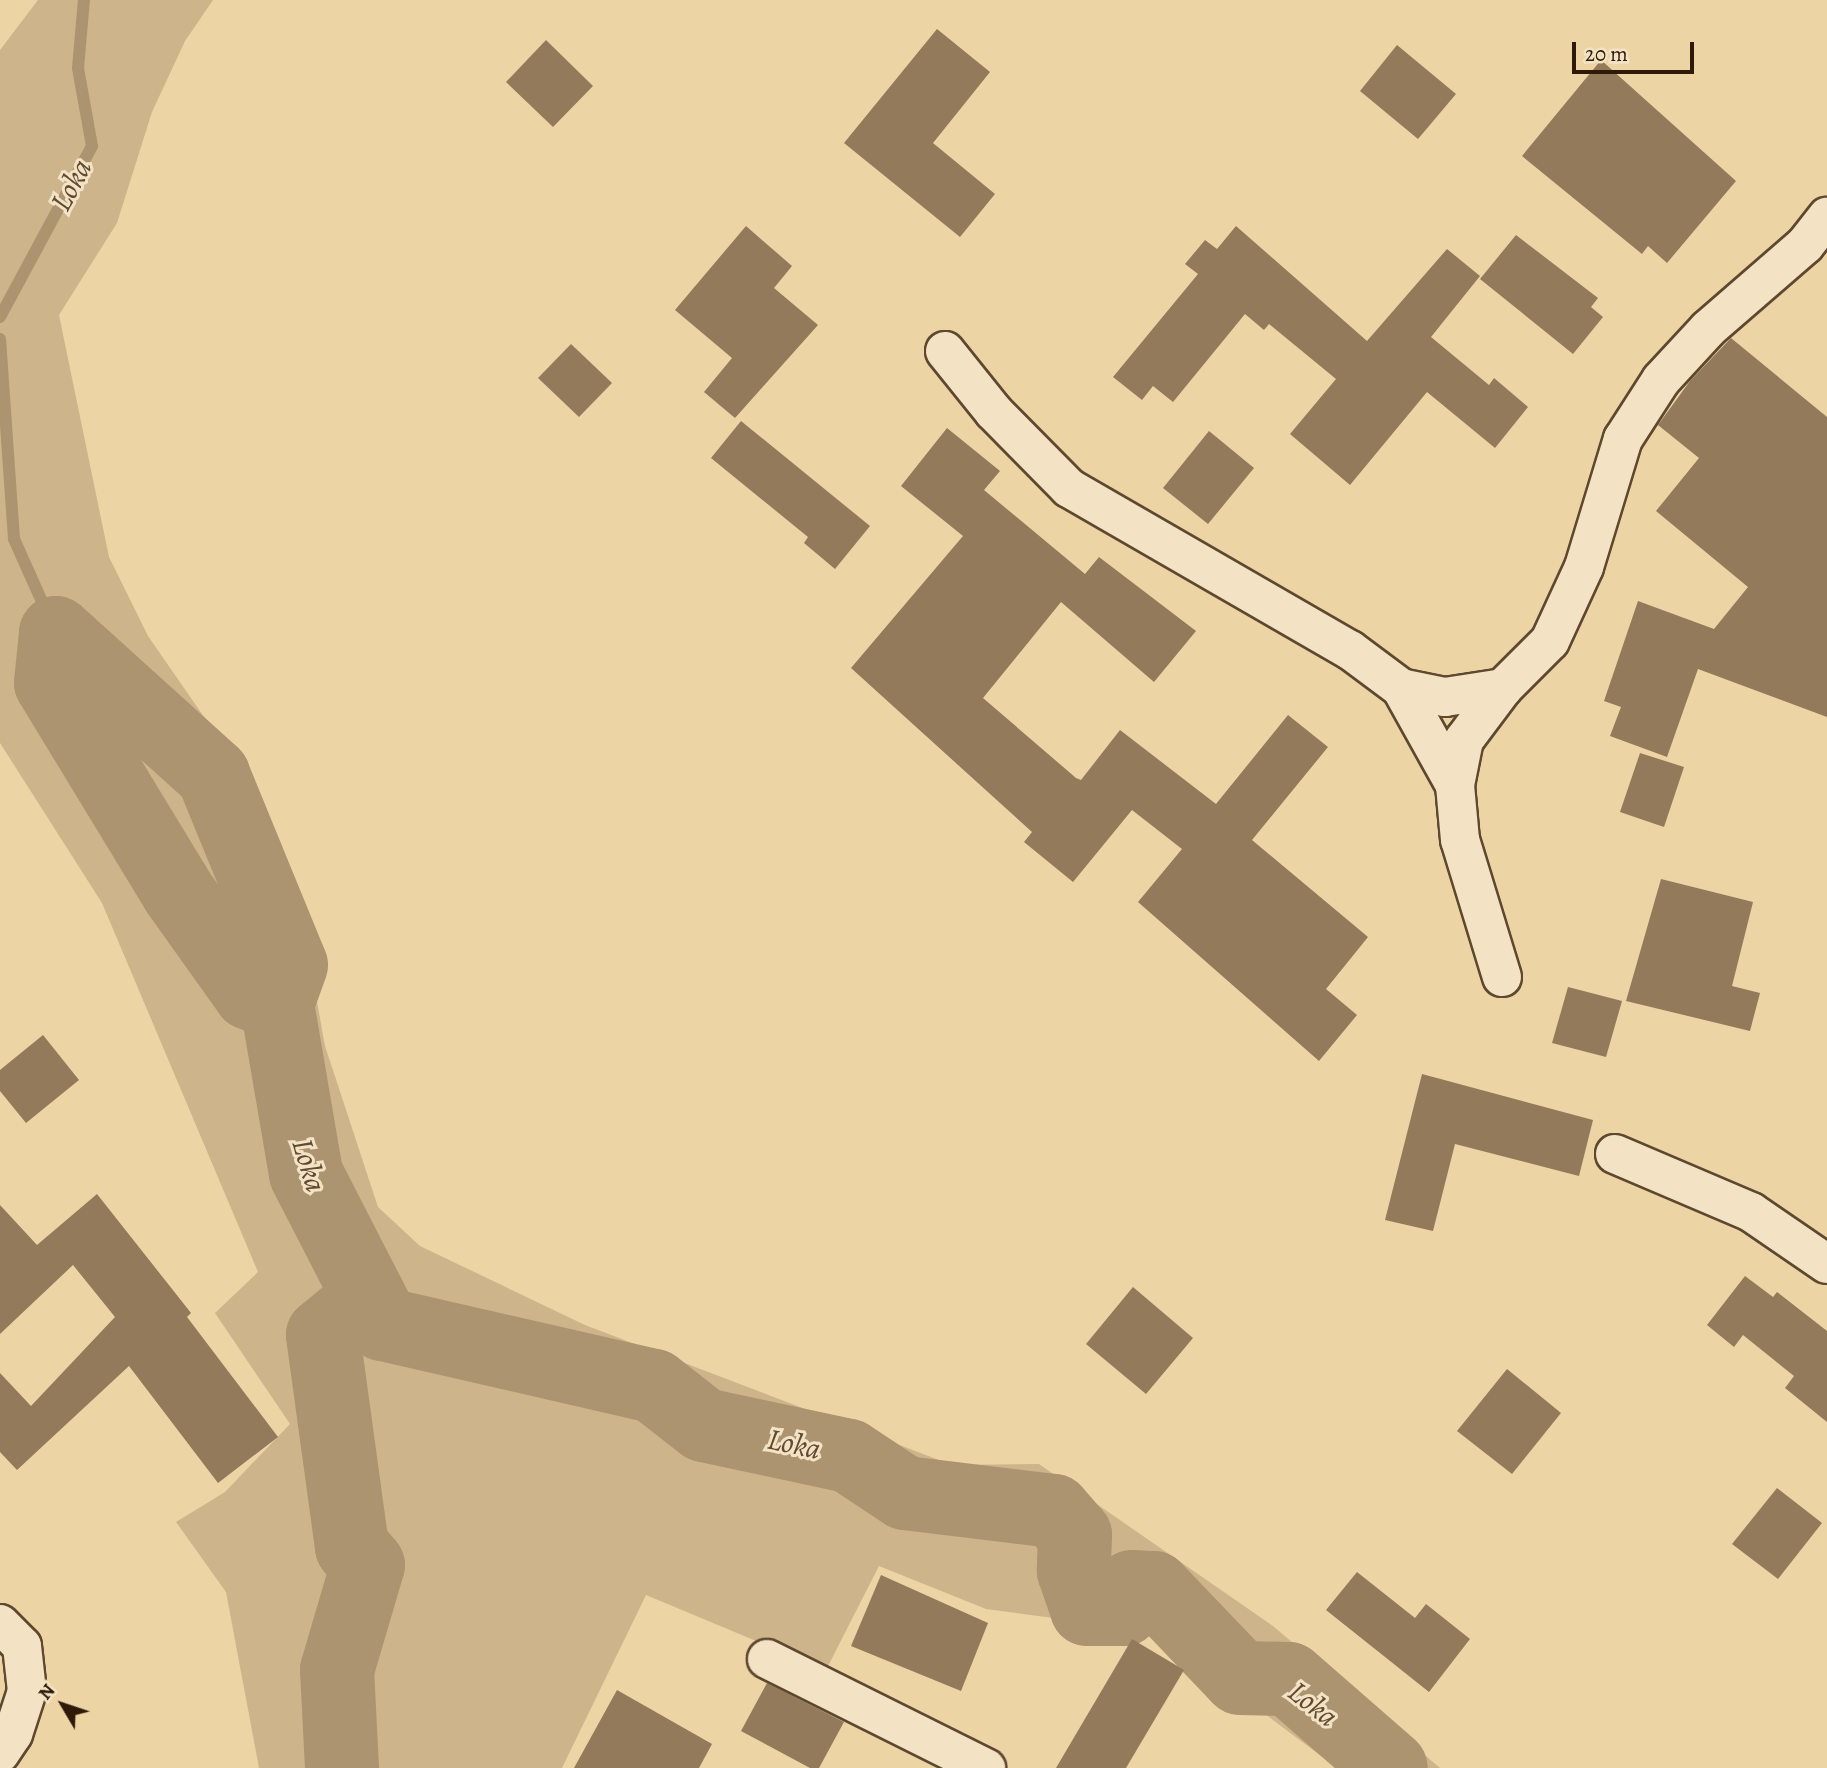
<!DOCTYPE html>
<html>
<head>
<meta charset="utf-8">
<style>
	body { margin:0 }
	#map { position:relative; width:1827px; height:1768px; overflow:hidden; background:#edd4a5; font-family:Alegreya,serif }
	div>[style] { position:absolute }
	.green>* { inset:0; background:#cdb48a }
	.stream>* { height:12px; margin:-6px; padding:0 6px; transform-origin:6px; border-radius:6px; background:#ac9470 }
	.river>* { height:74px; margin:-37px; padding:0 37px; transform-origin:37px; border-radius:37px; background:#ac9470 }
	.building>* { inset:0; background:#927a5a }
	.roads { filter:drop-shadow(2px 0 #5e482f) drop-shadow(-2px 0 #5e482f) drop-shadow(0 2px #5e482f) drop-shadow(0 -2px #5e482f) }
	.minor>* { height:38px; margin:-19px; padding:0 19px; transform-origin:19px; border-radius:19px; background:#f3e3c4 }
	span { translate:-50% -50%; white-space:nowrap; text-align:center; line-height:1.15; -webkit-text-stroke:6px #f3e3c4; paint-order:stroke }
	.water-label { font-size:30px; color:#614a32; font-style:italic }
	.north { position:absolute; left:28px; top:1670px; width:70px; height:70px; -webkit-text-stroke:5px #f3e3c4; paint-order:stroke; rotate:309deg; font-size:19px; font-weight:700; line-height:28px; text-align:center; color:#2f1908 }
	.north::after { content:''; display:block; margin:auto; width:24px; height:32px; background:#2f1908; clip-path:polygon(50% 0,100% 100%,50% 72%,0 100%) }
	.scale { position:absolute; left:1572px; top:42px; width:122px; height:32px; box-sizing:border-box; border:4px solid #2f1908; border-top:0; padding-left:9px; font-size:21px; line-height:24px; white-space:nowrap; color:#2f1908; -webkit-text-stroke:5px #f3e3c4; paint-order:stroke }
</style>
</head>
<body>
<div id="map">
	<div class="green">
		<div style="clip-path:polygon(38px 0,213px 0,185px 41px,152px 112px,117px 223px,59px 315px,109px 557px,148px 636px,238px 766px,297px 891px,325px 1046px,378px 1207px,420px 1246px,585px 1325px,952px 1465px,1039px 1464px,1273px 1626px,1440px 1768px,1337px 1768px,1156px 1632px,986px 1609px,879px 1566px,826px 1670px,646px 1595px,562px 1768px,259px 1768px,226px 1592px,176px 1522px,225px 1492px,290px 1424px,215px 1313px,258px 1272px,102px 903px,0 743px,0 50px)"></div>
	</div>
	<div class="stream">
		<div style="left:0;top:317px;width:194px;rotate:-61.7deg"></div>
		<div style="left:92px;top:146px;width:79px;rotate:-100.2deg"></div>
		<div style="left:78px;top:68px;width:68px;rotate:-85deg"></div>
		<div style="left:0;top:339px;width:200px;rotate:86deg"></div>
		<div style="left:14px;top:539px;width:103px;rotate:65.9deg"></div>
	</div>
	<div class="river">
		<div style="left:56px;top:633px;width:212px;rotate:42.1deg"></div>
		<div style="left:213px;top:775px;width:205px;rotate:67.7deg"></div>
		<div style="left:291px;top:965px;width:41px;rotate:109.7deg"></div>
		<div style="left:277px;top:1004px;width:172px;rotate:80.3deg"></div>
		<div style="left:306px;top:1174px;width:169px;rotate:62.8deg"></div>
		<div style="left:383px;top:1324px;width:278px;rotate:12.9deg"></div>
		<div style="left:654px;top:1386px;width:63px;rotate:38deg"></div>
		<div style="left:704px;top:1425px;width:148px;rotate:12.1deg"></div>
		<div style="left:849px;top:1456px;width:67px;rotate:33.5deg"></div>
		<div style="left:905px;top:1493px;width:150px;rotate:6.9deg"></div>
		<div style="left:1054px;top:1511px;width:32px;rotate:49deg"></div>
		<div style="left:1075px;top:1535px;width:36px;rotate:92deg"></div>
		<div style="left:1074px;top:1571px;width:40px;rotate:71.1deg"></div>
		<div style="left:1087px;top:1609px;width:37px"></div>
		<div style="left:1124px;top:1609px;width:23px;rotate:-70deg"></div>
		<div style="left:1132px;top:1587px;width:22px;rotate:3deg"></div>
		<div style="left:1154px;top:1588px;width:124px;rotate:46.3deg"></div>
		<div style="left:1240px;top:1678px;width:49px;rotate:1.2deg"></div>
		<div style="left:1289px;top:1679px;width:135px;rotate:41.1deg"></div>
		<div style="left:56px;top:633px;width:50px;rotate:95.7deg"></div>
		<div style="left:51px;top:683px;width:245px;rotate:58.7deg"></div>
		<div style="left:178px;top:892px;width:124px;rotate:54.5deg"></div>
		<div style="left:250px;top:993px;width:29px;rotate:22deg"></div>
		<div style="left:342px;top:1768px;width:98px;rotate:-92.9deg"></div>
		<div style="left:337px;top:1670px;width:109px;rotate:-73.6deg"></div>
		<div style="left:368px;top:1565px;width:24px;rotate:-132deg"></div>
		<div style="left:352px;top:1547px;width:214px;rotate:-97.8deg"></div>
		<div style="left:323px;top:1335px;width:60px;rotate:-39.6deg"></div>
	</div>
	<div class="building">
		<div style="clip-path:polygon(937px 29px,990px 72px,933px 143px,995px 194px,960px 237px,844px 143px)"></div>
		<div style="clip-path:polygon(546px 40px,593px 86px,553px 127px,506px 82px)"></div>
		<div style="clip-path:polygon(1397px 45px,1456px 94px,1418px 139px,1360px 91px)"></div>
		<div style="clip-path:polygon(1601px 60px,1736px 181px,1667px 263px,1648px 246px,1642px 254px,1522px 156px)"></div>
		<div style="clip-path:polygon(746px 226px,792px 266px,774px 288px,818px 325px,735px 418px,704px 392px,732px 358px,675px 310px)"></div>
		<div style="clip-path:polygon(1236px 226px,1367px 341px,1447px 249px,1480px 276px,1431px 337px,1489px 385px,1494px 378px,1528px 407px,1495px 448px,1427px 392px,1350px 485px,1290px 434px,1336px 379px,1269px 324px,1264px 330px,1245px 314px,1173px 402px,1153px 386px,1142px 400px,1113px 377px,1198px 274px,1185px 264px,1205px 240px,1217px 249px)"></div>
		<div style="clip-path:polygon(1516px 235px,1598px 298px,1591px 307px,1603px 317px,1573px 354px,1480px 279px)"></div>
		<div style="clip-path:polygon(1731px 338px,1827px 417px,1827px 717px,1698px 669px,1667px 757px,1610px 736px,1621px 707px,1604px 701px,1638px 601px,1714px 629px,1748px 587px,1656px 511px,1699px 458px,1658px 425px,1690px 381px)"></div>
		<div style="clip-path:polygon(571px 344px,612px 383px,579px 417px,538px 378px)"></div>
		<div style="clip-path:polygon(741px 421px,870px 526px,835px 569px,804px 543px,808px 537px,711px 458px)"></div>
		<div style="clip-path:polygon(947px 428px,1000px 471px,984px 490px,1085px 574px,1099px 557px,1196px 631px,1154px 682px,1061px 602px,983px 698px,1076px 778px,1081px 780px,1120px 730px,1216px 804px,1288px 715px,1328px 747px,1252px 840px,1368px 937px,1326px 989px,1357px 1015px,1319px 1061px,1138px 902px,1182px 849px,1132px 810px,1073px 882px,1024px 842px,1032px 832px,851px 668px,963px 536px,901px 486px)"></div>
		<div style="clip-path:polygon(1209px 431px,1254px 468px,1208px 524px,1163px 488px)"></div>
		<div style="clip-path:polygon(1640px 753px,1684px 767px,1664px 827px,1620px 812px)"></div>
		<div style="clip-path:polygon(1661px 879px,1753px 902px,1732px 986px,1760px 993px,1750px 1031px,1626px 1001px)"></div>
		<div style="clip-path:polygon(1568px 987px,1622px 1001px,1606px 1057px,1552px 1043px)"></div>
		<div style="clip-path:polygon(43px 1035px,79px 1080px,26px 1123px,0 1091px,0 1070px)"></div>
		<div style="clip-path:polygon(1422px 1074px,1593px 1120px,1579px 1176px,1455px 1144px,1433px 1231px,1385px 1220px)"></div>
		<div style="clip-path:polygon(97px 1194px,191px 1313px,187px 1317px,278px 1437px,218px 1483px,129px 1366px,17px 1470px,0 1452px,0 1373px,31px 1406px,115px 1317px,73px 1265px,0 1334px,0 1205px,37px 1245px)"></div>
		<div style="clip-path:polygon(1745px 1276px,1773px 1297px,1777px 1292px,1827px 1331px,1827px 1422px,1785px 1388px,1794px 1376px,1743px 1335px,1734px 1347px,1707px 1325px)"></div>
		<div style="clip-path:polygon(1133px 1287px,1193px 1338px,1146px 1394px,1086px 1344px)"></div>
		<div style="clip-path:polygon(1507px 1369px,1561px 1413px,1512px 1474px,1457px 1431px)"></div>
		<div style="clip-path:polygon(1777px 1488px,1822px 1523px,1778px 1579px,1732px 1544px)"></div>
		<div style="clip-path:polygon(1357px 1572px,1415px 1618px,1426px 1604px,1470px 1639px,1429px 1692px,1326px 1610px)"></div>
		<div style="clip-path:polygon(881px 1575px,988px 1623px,961px 1691px,851px 1646px)"></div>
		<div style="clip-path:polygon(1132px 1639px,1184px 1670px,1126px 1768px,1056px 1768px)"></div>
		<div style="clip-path:polygon(767px 1683px,844px 1722px,819px 1768px,810px 1768px,741px 1731px)"></div>
		<div style="clip-path:polygon(617px 1690px,712px 1744px,699px 1768px,574px 1768px)"></div>
	</div>
	<div class="roads">
		<div class="minor">
			<div style="left:945px;top:351px;width:78px;rotate:51.2deg"></div>
			<div style="left:994px;top:412px;width:107px;rotate:45.4deg"></div>
			<div style="left:1069px;top:488px;width:324px;rotate:30deg"></div>
			<div style="left:1350px;top:650px;width:64px;rotate:36.7deg"></div>
			<div style="left:1401px;top:688px;width:111px;rotate:60.9deg"></div>
			<div style="left:1401px;top:688px;width:45px;rotate:11.6deg"></div>
			<div style="left:1445px;top:697px;width:59px;rotate:-8.8deg"></div>
			<div style="left:1502px;top:977px;width:143px;rotate:-107deg"></div>
			<div style="left:1460px;top:840px;width:55px;rotate:-95.2deg"></div>
			<div style="left:1455px;top:785px;width:46px;rotate:-78.7deg"></div>
			<div style="left:1464px;top:740px;width:65px;rotate:-53.1deg"></div>
			<div style="left:1503px;top:688px;width:66px;rotate:-45deg"></div>
			<div style="left:1550px;top:641px;width:81px;rotate:-65.3deg"></div>
			<div style="left:1584px;top:567px;width:134px;rotate:-73.1deg"></div>
			<div style="left:1623px;top:439px;width:70px;rotate:-57.2deg"></div>
			<div style="left:1661px;top:380px;width:69px;rotate:-47.3deg"></div>
			<div style="left:1708px;top:329px;width:128px;rotate:-40.9deg"></div>
			<div style="left:1805px;top:245px;width:36px;rotate:-52deg"></div>
			<div style="left:1615px;top:1154px;width:148px;rotate:23.1deg"></div>
			<div style="left:1751px;top:1212px;width:92px;rotate:34.4deg"></div>
			<div style="left:0;top:1624px;width:31px;rotate:45deg"></div>
			<div style="left:22px;top:1646px;width:45px;rotate:83.7deg"></div>
			<div style="left:27px;top:1691px;width:45px;rotate:108deg"></div>
			<div style="left:13px;top:1734px;width:23px;rotate:124deg"></div>
			<div style="left:767px;top:1659px;width:245px;rotate:26.5deg"></div>
		</div>
	</div>
	<div class="water-label">
		<span style="left:71px;top:185px;rotate:-62deg">Loka</span>
		<span style="left:309px;top:1165px;rotate:73deg">Loka</span>
		<span style="left:794px;top:1444px;rotate:12deg">Loka</span>
		<span style="left:1313px;top:1704px;rotate:38deg">Loka</span>
	</div>
	<div class="north">N</div>
	<div class="scale">20 m</div>
</div>
</body>
</html>
